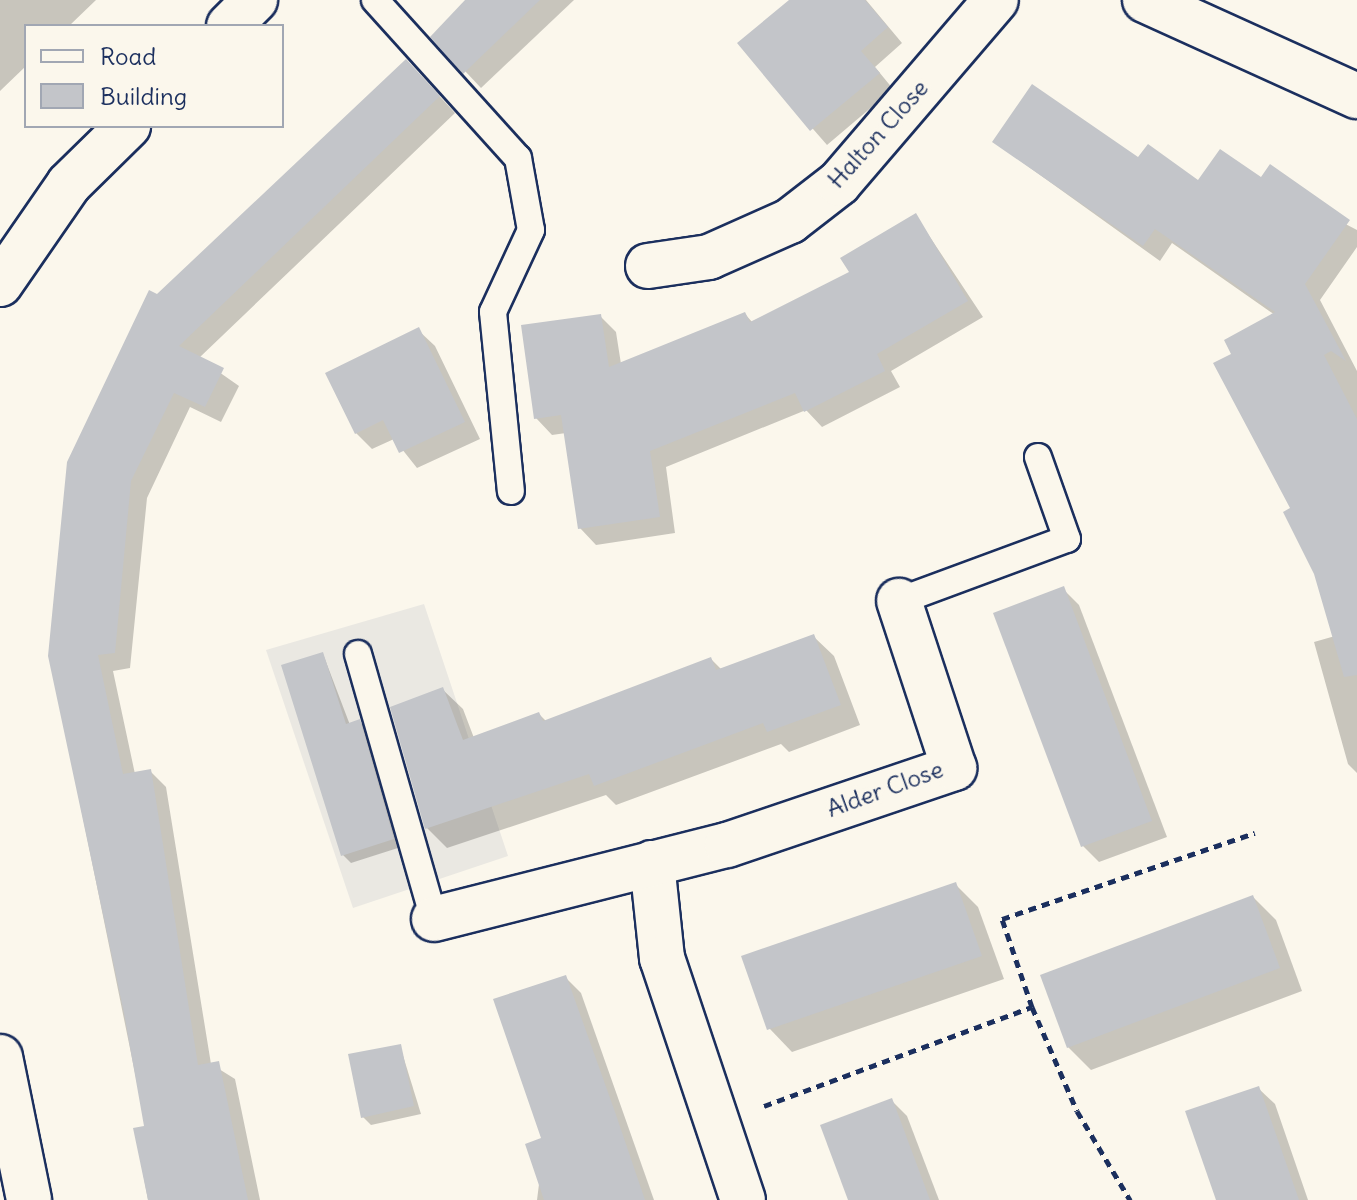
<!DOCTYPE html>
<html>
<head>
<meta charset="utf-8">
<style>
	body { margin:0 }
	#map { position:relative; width:1357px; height:1200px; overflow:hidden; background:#fbf7ec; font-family:Delius,sans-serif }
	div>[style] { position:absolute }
	.built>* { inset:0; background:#eae8e2 }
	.shadow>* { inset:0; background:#0003 }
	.building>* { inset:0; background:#c3c5c9 }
	.path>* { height:5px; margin-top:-2.5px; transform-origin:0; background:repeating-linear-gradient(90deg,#1b2f5e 0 8px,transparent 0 14px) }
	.roads { filter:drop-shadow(2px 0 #1b2f5e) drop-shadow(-2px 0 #1b2f5e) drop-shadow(0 2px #1b2f5e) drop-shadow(0 -2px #1b2f5e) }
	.service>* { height:26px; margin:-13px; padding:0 13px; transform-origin:13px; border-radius:13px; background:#fbf7ec }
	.minor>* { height:44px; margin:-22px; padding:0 22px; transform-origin:22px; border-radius:22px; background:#fbf7ec }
	.tertiary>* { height:44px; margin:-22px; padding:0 22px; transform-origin:22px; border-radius:22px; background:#fbf7ec }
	span { translate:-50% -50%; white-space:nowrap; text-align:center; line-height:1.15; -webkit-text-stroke:8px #fbf7ec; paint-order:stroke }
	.street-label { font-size:24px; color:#1b2f5e }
	.legend { position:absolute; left:24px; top:24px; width:260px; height:104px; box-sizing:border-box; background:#fbf7ec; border:2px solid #a1a7b3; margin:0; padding:10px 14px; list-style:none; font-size:24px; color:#1b2f5e }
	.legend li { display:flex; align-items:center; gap:16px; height:40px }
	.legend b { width:40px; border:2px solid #a1a7b3 }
</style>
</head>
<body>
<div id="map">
	<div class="built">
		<div style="clip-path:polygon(424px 604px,508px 856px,353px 908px,266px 650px)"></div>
	</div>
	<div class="shadow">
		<div style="clip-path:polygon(0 0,96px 0,69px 26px,26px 26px,26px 66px,0 91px)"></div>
		<div style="clip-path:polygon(471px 0,574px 0,481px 88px,433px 37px)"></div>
		<div style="clip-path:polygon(792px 0,866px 0,902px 43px,875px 67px,893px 89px,827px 145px,739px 44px)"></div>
		<div style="clip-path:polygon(422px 77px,455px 113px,199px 358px,239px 386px,221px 422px,190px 407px,147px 498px,130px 668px,113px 671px,135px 774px,150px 771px,166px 787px,211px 1064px,235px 1079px,260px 1200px,148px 1200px,135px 1130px,146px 1127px,50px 656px,157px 296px)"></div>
		<div style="clip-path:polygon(994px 142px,1139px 160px,1199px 183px,1261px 180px,1357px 230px,1357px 247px,1320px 300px,1357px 371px,1357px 773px,1348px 764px,1314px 642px,1335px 636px,1316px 573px,1234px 355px,1275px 315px,1172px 243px,1160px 261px)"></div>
		<div style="clip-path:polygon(916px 216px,983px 317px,891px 371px,900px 387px,822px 427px,806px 410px,666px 467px,675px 533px,596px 545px,580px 528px,566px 433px,552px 435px,536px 418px,600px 316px,616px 332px,621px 364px,745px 314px,753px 323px,852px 273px)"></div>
		<div style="clip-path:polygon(418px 330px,435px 346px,480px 439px,417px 468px,394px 439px,372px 449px,356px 433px)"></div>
		<div style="clip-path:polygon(1063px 589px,1079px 605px,1167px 837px,1099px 862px,1083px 846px,996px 614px)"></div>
		<div style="clip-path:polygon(813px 636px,834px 656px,860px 725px,789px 752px,781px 744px,616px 805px,606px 795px,447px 848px,427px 828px,442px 689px,463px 709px,474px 738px,539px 714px,546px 721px,711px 659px,722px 670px)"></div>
		<div style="clip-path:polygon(323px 654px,350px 725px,359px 721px,367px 729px,401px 847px,351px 863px,343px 855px)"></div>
		<div style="clip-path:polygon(955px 884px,978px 907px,1004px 979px,792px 1052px,769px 1028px)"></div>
		<div style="clip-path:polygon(1253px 897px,1276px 920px,1302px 991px,1091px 1070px,1068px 1047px)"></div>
		<div style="clip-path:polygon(565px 977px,581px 993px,654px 1200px,537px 1200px)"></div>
		<div style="clip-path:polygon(400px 1046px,421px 1114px,371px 1125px,363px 1117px)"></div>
		<div style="clip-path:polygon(1258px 1088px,1275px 1104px,1308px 1200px,1218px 1200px)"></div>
		<div style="clip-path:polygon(891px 1100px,907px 1116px,939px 1200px,850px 1200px)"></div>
	</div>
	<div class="building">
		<div style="clip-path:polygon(465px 0,540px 0,463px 74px,430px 37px)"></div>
		<div style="clip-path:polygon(789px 0,865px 0,888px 27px,861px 51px,880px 73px,810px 131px,737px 43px)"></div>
		<div style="clip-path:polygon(406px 59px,440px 96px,179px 346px,224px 368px,205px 407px,174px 393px,131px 481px,115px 653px,98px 655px,123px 774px,151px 769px,198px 1065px,219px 1061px,248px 1200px,148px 1200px,133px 1128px,144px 1126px,124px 1013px,48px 656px,67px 462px,149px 290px,157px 294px)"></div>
		<div style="clip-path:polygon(1032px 84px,1138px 157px,1148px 144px,1198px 180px,1220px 149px,1261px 177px,1270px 164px,1350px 220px,1305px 284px,1346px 361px,1331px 351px,1324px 355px,1357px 419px,1357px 675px,1344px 677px,1314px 574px,1283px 512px,1290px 508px,1213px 363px,1231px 354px,1224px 340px,1275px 312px,1155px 229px,1143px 246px,992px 142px)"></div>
		<div style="clip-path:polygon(916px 213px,968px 301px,877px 354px,885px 371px,804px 412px,795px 393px,650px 451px,660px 517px,578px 529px,561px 415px,534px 419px,521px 325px,601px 314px,609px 367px,745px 312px,750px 322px,849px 272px,840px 258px)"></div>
		<div style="clip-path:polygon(419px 327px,465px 422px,399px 453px,383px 420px,355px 434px,325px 373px)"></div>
		<div style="clip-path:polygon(1064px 586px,1152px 821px,1081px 847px,993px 613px)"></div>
		<div style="clip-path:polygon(814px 634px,841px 705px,767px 732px,763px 723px,594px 786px,589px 774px,425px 829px,390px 707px,443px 687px,463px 740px,539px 712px,543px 721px,711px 657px,716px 670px)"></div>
		<div style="clip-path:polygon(323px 652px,346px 724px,360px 719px,394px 839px,341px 856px,281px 665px)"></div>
		<div style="clip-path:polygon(956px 882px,982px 956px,767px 1030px,741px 956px)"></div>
		<div style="clip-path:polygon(1253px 895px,1280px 968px,1067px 1048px,1040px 975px)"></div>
		<div style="clip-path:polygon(566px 975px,615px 1112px,645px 1200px,544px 1200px,525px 1144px,541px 1138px,493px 999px)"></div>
		<div style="clip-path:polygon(401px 1044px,414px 1106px,361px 1118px,348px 1054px)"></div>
		<div style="clip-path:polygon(1259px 1086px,1299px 1200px,1216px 1200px,1185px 1111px)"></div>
		<div style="clip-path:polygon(892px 1098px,930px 1200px,848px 1200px,820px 1125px)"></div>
	</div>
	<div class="path">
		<div style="left:1032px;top:1007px;width:93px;rotate:-108.8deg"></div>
		<div style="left:1002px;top:919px;width:267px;rotate:-18.8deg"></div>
		<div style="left:764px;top:1106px;width:286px;rotate:-20.3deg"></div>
		<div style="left:1032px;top:1007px;width:113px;rotate:66.6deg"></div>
		<div style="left:1077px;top:1111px;width:104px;rotate:59.2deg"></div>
	</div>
	<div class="roads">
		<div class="service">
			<div style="left:375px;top:0;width:213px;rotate:47.9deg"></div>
			<div style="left:518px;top:158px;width:73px;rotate:79.8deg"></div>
			<div style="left:531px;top:230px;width:90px;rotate:114.9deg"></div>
			<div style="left:493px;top:312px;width:180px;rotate:84.3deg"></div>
			<div style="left:899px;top:601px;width:179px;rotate:-20.3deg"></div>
			<div style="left:1067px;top:539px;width:87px;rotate:-109.5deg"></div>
			<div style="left:358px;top:654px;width:276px;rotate:74deg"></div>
		</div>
		<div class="minor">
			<div style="left:1145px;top:0;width:233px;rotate:24.4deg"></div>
			<div style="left:648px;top:266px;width:62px;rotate:-8.4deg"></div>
			<div style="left:709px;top:257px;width:89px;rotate:-24deg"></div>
			<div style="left:790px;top:221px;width:62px;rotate:-37.8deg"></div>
			<div style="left:839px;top:183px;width:241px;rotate:-49.4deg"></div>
			<div style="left:652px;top:863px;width:96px;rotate:84deg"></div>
			<div style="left:662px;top:958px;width:255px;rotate:71.5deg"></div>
			<div style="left:434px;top:919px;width:302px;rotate:-14.2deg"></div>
			<div style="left:727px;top:845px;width:240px;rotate:-18.7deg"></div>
			<div style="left:954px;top:768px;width:176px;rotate:-108.2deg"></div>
		</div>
		<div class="tertiary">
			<div style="left:229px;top:26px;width:37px;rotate:-45deg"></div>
			<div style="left:0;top:284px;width:121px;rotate:-55.4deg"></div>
			<div style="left:69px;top:184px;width:83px;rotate:-44.5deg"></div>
			<div style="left:0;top:1057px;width:146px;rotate:78.5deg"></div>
		</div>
	</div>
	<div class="street-label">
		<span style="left:878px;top:134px;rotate:-48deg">Halton Close</span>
		<span style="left:885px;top:789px;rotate:-20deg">Alder Close</span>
	</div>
	<ul class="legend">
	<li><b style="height:10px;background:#fbf7ec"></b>Road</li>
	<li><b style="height:22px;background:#c3c5c9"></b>Building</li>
	</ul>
</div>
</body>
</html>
